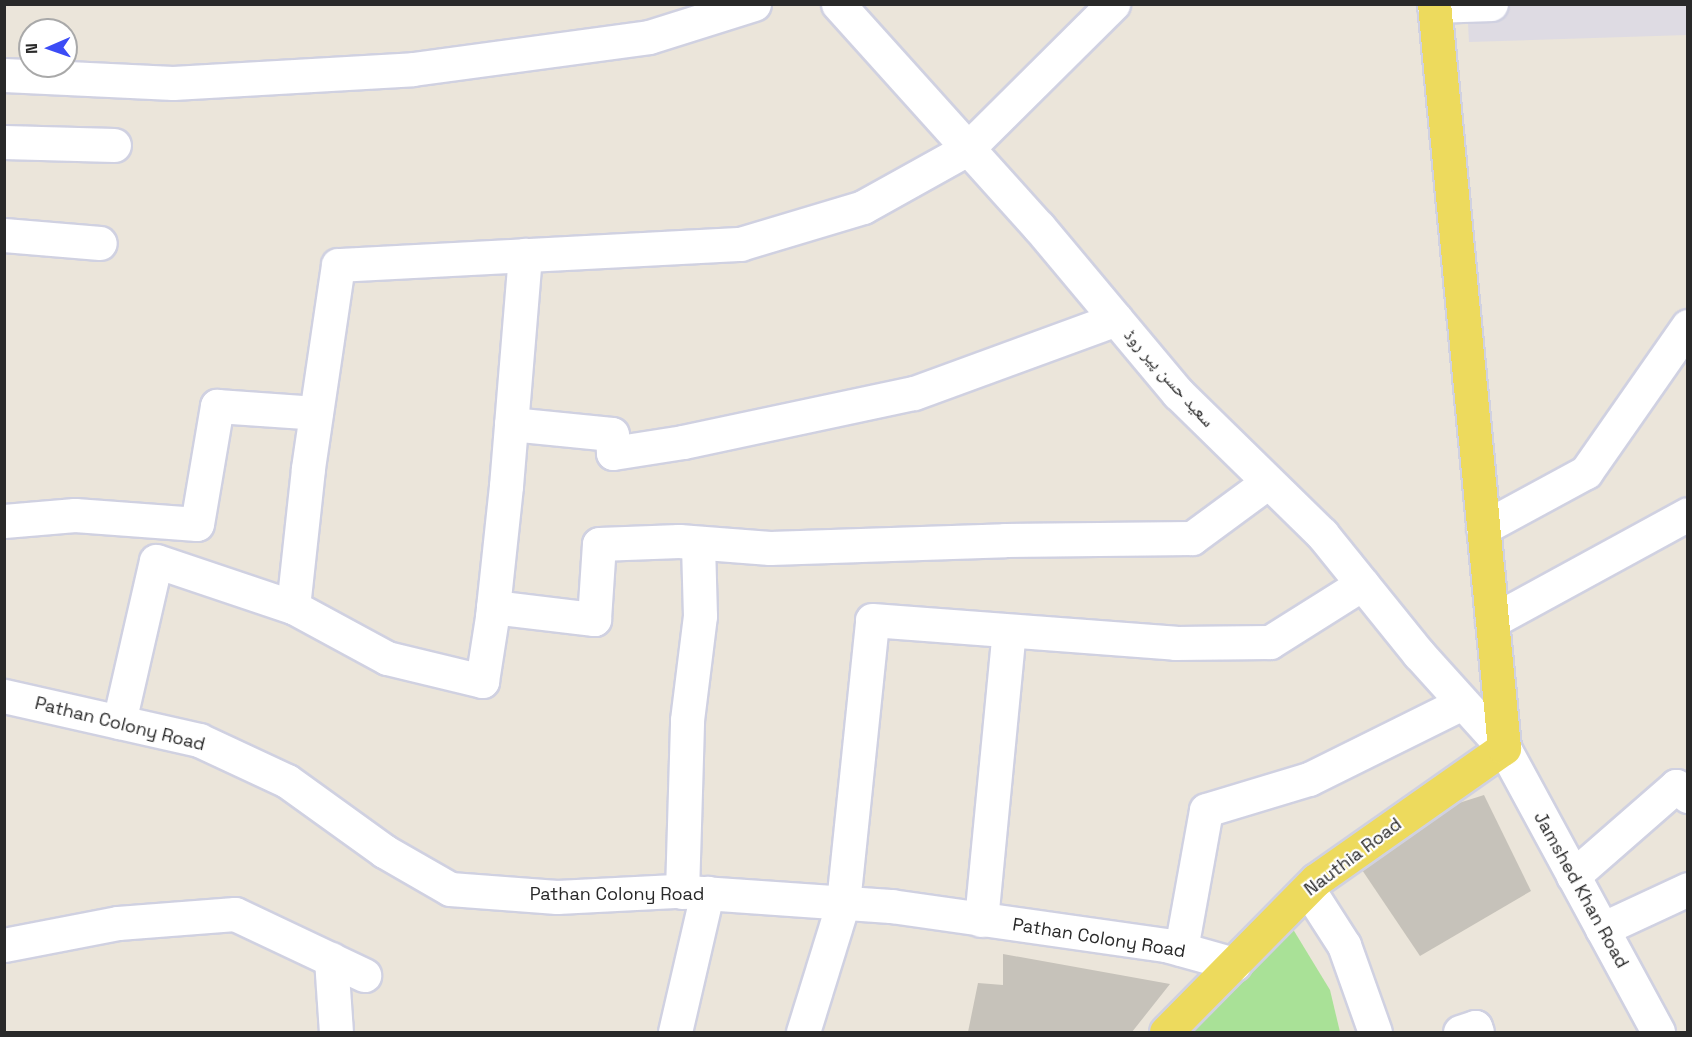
<!DOCTYPE html>
<html>
<head>
<meta charset="utf-8">
<style>
	body { margin:0 }
	#map { position:relative; width:1692px; height:1037px; overflow:hidden; background:#ebe5da; font-family:"Space Grotesk","Noto Naskh Arabic",sans-serif }
	div>[style] { position:absolute }
	.industrial>* { inset:0; background:#dedbe3 }
	.green>* { inset:0; background:#a9e197 }
	.building>* { inset:0; background:#c6c2ba }
	.roads { filter:drop-shadow(2px 0 #d0d1e1) drop-shadow(-2px 0 #d0d1e1) drop-shadow(0 2px #d0d1e1) drop-shadow(0 -2px #d0d1e1) }
	.minor>* { height:33px; margin:-16.5px; padding:0 16.5px; transform-origin:16.5px; border-radius:16.5px; background:#fff }
	.major>* { height:33px; margin:-16.5px; padding:0 16.5px; transform-origin:16.5px; border-radius:16.5px; background:#edda5d }
	span { translate:-50% -50%; white-space:nowrap; text-align:center; line-height:1.15; -webkit-text-stroke:4.5px #fff; paint-order:stroke }
	.street-label { font-size:18px; color:#292929 }
	.frame { position:absolute; inset:0; border:6px solid #292929; pointer-events:none }
	.north { position:absolute; left:18px; top:18px; width:60px; height:60px; box-sizing:border-box; background:#fff; border:2px solid #a9a9a9; border-radius:50%; rotate:268deg; font-size:16px; font-weight:700; line-height:24px; text-align:center; color:#292929 }
	.north::after { content:''; display:block; margin:auto; width:21px; height:27px; background:#3c4cf6; clip-path:polygon(50% 0,100% 100%,50% 72%,0 100%) }
</style>
</head>
<body>
<div id="map">
	<div class="industrial">
		<div style="clip-path:polygon(1467px 5px,1687px 5px,1687px 35px,1469px 42px)"></div>
	</div>
	<div class="green">
		<div style="clip-path:polygon(1288px 921px,1330px 990px,1340px 1032px,1181px 1032px)"></div>
	</div>
	<div class="building">
		<div style="clip-path:polygon(1484px 795px,1531px 891px,1420px 956px,1356px 861px,1415px 817px)"></div>
		<div style="clip-path:polygon(1003px 954px,1170px 984px,1132px 1032px,968px 1032px,978px 983px,1003px 985px)"></div>
	</div>
	<div class="roads">
		<div class="minor">
			<div style="left:838px;top:4px;width:300px;rotate:48deg"></div>
			<div style="left:1039px;top:227px;width:217px;rotate:50.1deg"></div>
			<div style="left:1178px;top:393px;width:202px;rotate:44.4deg"></div>
			<div style="left:1322px;top:534px;width:154px;rotate:51.1deg"></div>
			<div style="left:1419px;top:654px;width:127px;rotate:47.9deg"></div>
			<div style="left:1504px;top:748px;width:323px;rotate:61.5deg"></div>
			<div style="left:1434px;top:6px;width:57px;rotate:-2deg"></div>
			<div style="left:4px;top:75px;width:169px;rotate:2.7deg"></div>
			<div style="left:173px;top:83px;width:240px;rotate:-3.3deg"></div>
			<div style="left:413px;top:69px;width:238px;rotate:-7.7deg"></div>
			<div style="left:649px;top:37px;width:110px;rotate:-17.4deg"></div>
			<div style="left:4px;top:142px;width:110px;rotate:1.6deg"></div>
			<div style="left:4px;top:235px;width:96px;rotate:4.8deg"></div>
			<div style="left:511px;top:424px;width:101px;rotate:5.7deg"></div>
			<div style="left:612px;top:434px;width:19px;rotate:87deg"></div>
			<div style="left:613px;top:453px;width:71px;rotate:-8.9deg"></div>
			<div style="left:683px;top:442px;width:236px;rotate:-12deg"></div>
			<div style="left:914px;top:393px;width:215px;rotate:-20.1deg"></div>
			<div style="left:4px;top:521px;width:71px;rotate:-4.8deg"></div>
			<div style="left:75px;top:515px;width:122px;rotate:4.2deg"></div>
			<div style="left:197px;top:524px;width:120px;rotate:-80.4deg"></div>
			<div style="left:217px;top:406px;width:99px;rotate:4deg"></div>
			<div style="left:1483px;top:528px;width:117px;rotate:-28.5deg"></div>
			<div style="left:1586px;top:472px;width:178px;rotate:-55.1deg"></div>
			<div style="left:293px;top:607px;width:107px;rotate:28.5deg"></div>
			<div style="left:387px;top:658px;width:98px;rotate:13.6deg"></div>
			<div style="left:482px;top:681px;width:65px;rotate:-81.1deg"></div>
			<div style="left:492px;top:617px;width:132px;rotate:-83.9deg"></div>
			<div style="left:506px;top:486px;width:232px;rotate:-85.3deg"></div>
			<div style="left:493px;top:607px;width:102px;rotate:6.8deg"></div>
			<div style="left:594px;top:619px;width:75px;rotate:-86.2deg"></div>
			<div style="left:599px;top:544px;width:80px;rotate:-2.1deg"></div>
			<div style="left:679px;top:541px;width:91px;rotate:4.4deg"></div>
			<div style="left:770px;top:548px;width:235px;rotate:-1.9deg"></div>
			<div style="left:1005px;top:540px;width:187px;rotate:-0.6deg"></div>
			<div style="left:1192px;top:538px;width:94px;rotate:-36.4deg"></div>
			<div style="left:1492px;top:621px;width:223px;rotate:-28.6deg"></div>
			<div style="left:4px;top:696px;width:200px;rotate:12.7deg"></div>
			<div style="left:199px;top:740px;width:97px;rotate:25deg"></div>
			<div style="left:287px;top:781px;width:120px;rotate:35.8deg"></div>
			<div style="left:384px;top:851px;width:76px;rotate:29.9deg"></div>
			<div style="left:450px;top:889px;width:107px;rotate:4.3deg"></div>
			<div style="left:557px;top:897px;width:118px;rotate:-2.9deg"></div>
			<div style="left:675px;top:891px;width:217px;rotate:4deg"></div>
			<div style="left:891px;top:906px;width:278px;rotate:8.1deg"></div>
			<div style="left:1166px;top:945px;width:71px;rotate:15.6deg"></div>
			<div style="left:119px;top:722px;width:165px;rotate:-77.1deg"></div>
			<div style="left:156px;top:561px;width:145px;rotate:18.6deg"></div>
			<div style="left:293px;top:607px;width:140px;rotate:-83.8deg"></div>
			<div style="left:308px;top:468px;width:205px;rotate:-81.6deg"></div>
			<div style="left:338px;top:265px;width:403px;rotate:-3deg"></div>
			<div style="left:740px;top:244px;width:128px;rotate:-16.7deg"></div>
			<div style="left:863px;top:207px;width:119px;rotate:-29.1deg"></div>
			<div style="left:967px;top:149px;width:206px;rotate:-44.8deg"></div>
			<div style="left:1573px;top:876px;width:137px;rotate:-41.1deg"></div>
			<div style="left:1676px;top:786px;width:16px;rotate:40deg"></div>
			<div style="left:1308px;top:889px;width:67px;rotate:57.3deg"></div>
			<div style="left:1344px;top:945px;width:92px;rotate:70.4deg"></div>
			<div style="left:682px;top:892px;width:172px;rotate:-88.3deg"></div>
			<div style="left:687px;top:720px;width:105px;rotate:-82.9deg"></div>
			<div style="left:700px;top:616px;width:73px;rotate:-91.6deg"></div>
			<div style="left:981px;top:920px;width:290px;rotate:-84.5deg"></div>
			<div style="left:1602px;top:929px;width:95px;rotate:-24.9deg"></div>
			<div style="left:4px;top:945px;width:116px;rotate:-10.9deg"></div>
			<div style="left:118px;top:923px;width:117px;rotate:-4.4deg"></div>
			<div style="left:235px;top:914px;width:143px;rotate:25.3deg"></div>
			<div style="left:1181px;top:949px;width:141px;rotate:-79.8deg"></div>
			<div style="left:1206px;top:810px;width:108px;rotate:-16.8deg"></div>
			<div style="left:1309px;top:779px;width:171px;rotate:-26.4deg"></div>
			<div style="left:331px;top:959px;width:73px;rotate:86.1deg"></div>
			<div style="left:675px;top:1032px;width:143px;rotate:-77deg"></div>
			<div style="left:803px;top:1032px;width:135px;rotate:-72.8deg"></div>
			<div style="left:843px;top:903px;width:284px;rotate:-84.1deg"></div>
			<div style="left:872px;top:620px;width:304px;rotate:4.3deg"></div>
			<div style="left:1175px;top:643px;width:95px;rotate:-0.6deg"></div>
			<div style="left:1270px;top:642px;width:109px;rotate:-32.2deg"></div>
			<div style="left:1460px;top:1032px;width:16px;rotate:-18deg"></div>
			<div style="left:1475px;top:1027px;width:5px;rotate:68deg"></div>
		</div>
		<div class="major">
			<div style="left:1166px;top:1032px;width:214px;rotate:-45.4deg"></div>
			<div style="left:1316px;top:880px;width:230px;rotate:-35.1deg"></div>
			<div style="left:1504px;top:748px;width:747px;rotate:-95.37deg"></div>
		</div>
	</div>
	<div class="street-label">
		<span style="left:1169px;top:378px;rotate:48deg">سعید حسن پیر روڈ</span>
		<span style="left:120px;top:724px;rotate:14deg">Pathan Colony Road</span>
		<span style="left:1353px;top:857px;rotate:-37deg">Nauthia Road</span>
		<span style="left:1581px;top:890px;rotate:61deg">Jamshed Khan Road</span>
		<span style="left:617px;top:894px">Pathan Colony Road</span>
		<span style="left:1099px;top:938px;rotate:9deg">Pathan Colony Road</span>
	</div>
	<div class="frame"></div>
	<div class="north">N</div>
</div>
</body>
</html>
